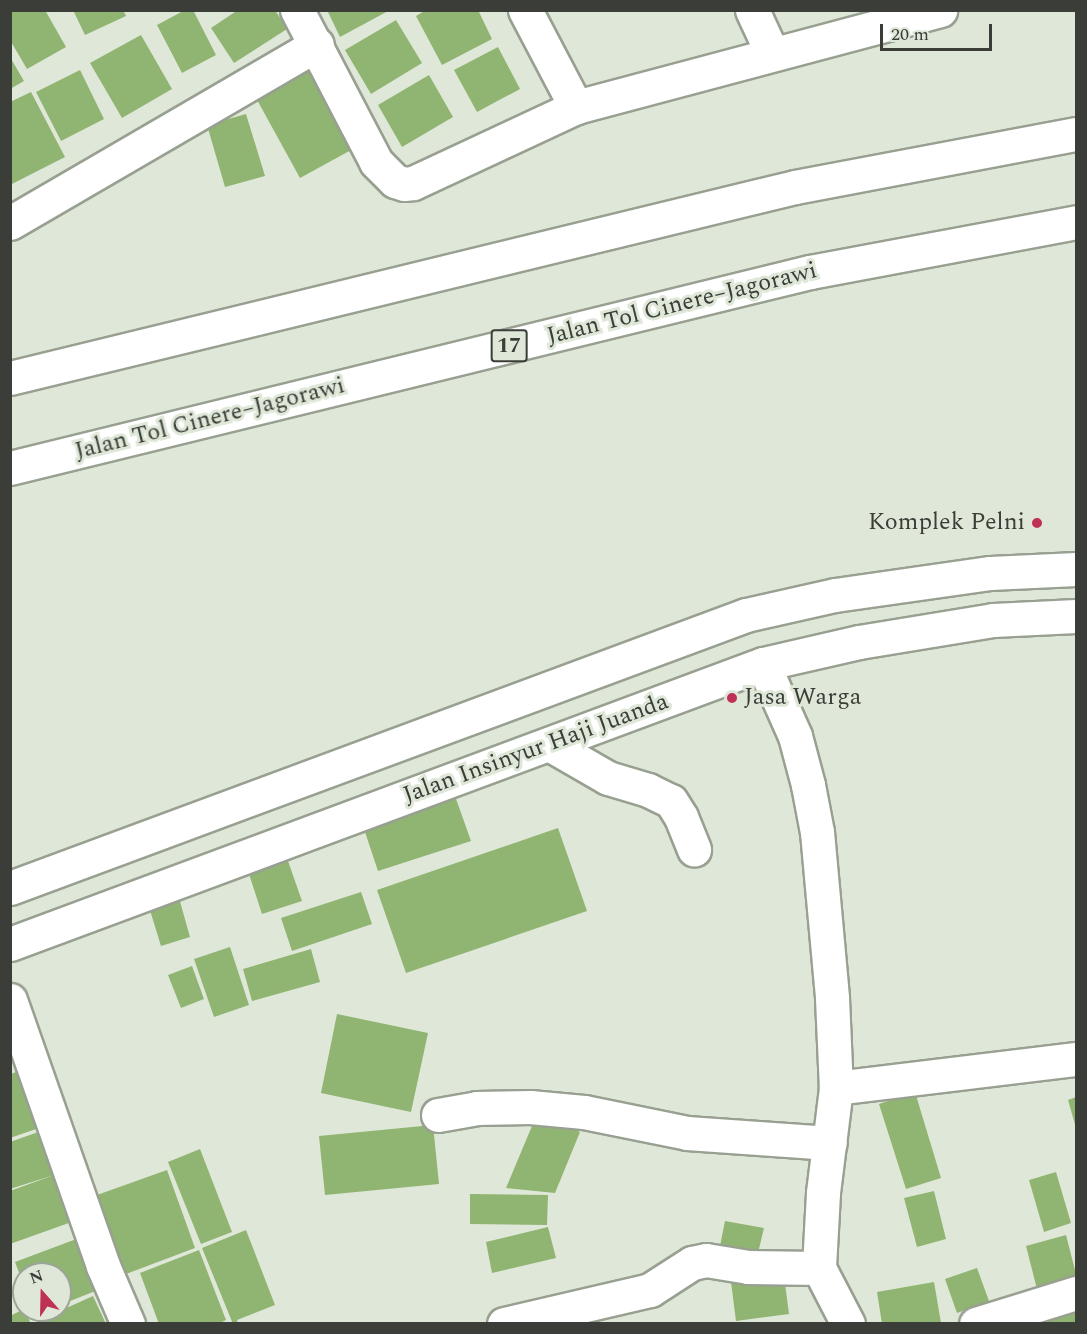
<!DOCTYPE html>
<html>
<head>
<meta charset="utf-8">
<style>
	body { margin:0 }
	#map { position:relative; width:1087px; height:1334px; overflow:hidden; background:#dfe8d8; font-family:Spectral,serif }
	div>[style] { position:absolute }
	.building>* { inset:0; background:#90b471 }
	.roads { filter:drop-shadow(2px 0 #98a091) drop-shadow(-2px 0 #98a091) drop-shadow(0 2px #98a091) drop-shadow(0 -2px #98a091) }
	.minor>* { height:33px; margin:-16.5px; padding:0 16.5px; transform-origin:16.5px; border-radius:16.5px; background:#fff }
	.highway>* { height:33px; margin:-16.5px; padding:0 16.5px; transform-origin:16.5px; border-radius:16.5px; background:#fff }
	.dots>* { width:16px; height:16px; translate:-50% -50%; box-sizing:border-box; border:3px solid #dfe8d8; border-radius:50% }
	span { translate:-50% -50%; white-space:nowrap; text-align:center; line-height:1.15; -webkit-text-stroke:6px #dfe8d8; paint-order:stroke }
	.shield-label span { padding:2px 4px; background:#dfe8d8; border:2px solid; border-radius:4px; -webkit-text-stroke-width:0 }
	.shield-label { font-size:22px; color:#3b3e38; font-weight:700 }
	.street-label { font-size:24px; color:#3b3e38 }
	.poi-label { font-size:24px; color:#3b3e38 }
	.right { translate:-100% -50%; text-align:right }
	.left { translate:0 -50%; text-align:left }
	.frame { position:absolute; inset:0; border:12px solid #3b3e38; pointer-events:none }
	.north { position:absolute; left:12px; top:1262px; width:60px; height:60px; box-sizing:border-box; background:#dfe8d8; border:2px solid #9da498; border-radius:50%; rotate:340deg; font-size:16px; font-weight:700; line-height:24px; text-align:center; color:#3b3e38 }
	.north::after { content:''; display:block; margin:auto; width:21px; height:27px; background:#bf3056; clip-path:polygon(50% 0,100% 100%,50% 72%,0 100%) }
	.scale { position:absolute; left:880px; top:24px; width:112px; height:27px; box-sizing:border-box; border:3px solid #3b3e38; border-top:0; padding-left:8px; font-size:18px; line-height:21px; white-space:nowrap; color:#3b3e38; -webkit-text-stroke:4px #dfe8d8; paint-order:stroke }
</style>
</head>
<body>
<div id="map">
	<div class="building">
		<div style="clip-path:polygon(10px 10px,45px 10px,66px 47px,27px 69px,10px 40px)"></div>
		<div style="clip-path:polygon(73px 10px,123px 10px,126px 16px,85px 35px)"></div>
		<div style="clip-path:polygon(185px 10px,193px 10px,216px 55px,182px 73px,157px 25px)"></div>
		<div style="clip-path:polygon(238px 10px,275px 10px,287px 29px,234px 63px,211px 28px)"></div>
		<div style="clip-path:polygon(327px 10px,390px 10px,340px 37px)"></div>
		<div style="clip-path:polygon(426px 10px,478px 10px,492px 39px,442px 65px,416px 16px)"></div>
		<div style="clip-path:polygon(396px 20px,422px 63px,371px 94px,345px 50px)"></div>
		<div style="clip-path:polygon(141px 35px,172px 89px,122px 118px,90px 63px)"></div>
		<div style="clip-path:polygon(498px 47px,520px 89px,477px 112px,454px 70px)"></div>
		<div style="clip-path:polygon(10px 57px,24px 81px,10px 89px)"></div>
		<div style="clip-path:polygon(310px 68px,353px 149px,300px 178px,256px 98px)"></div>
		<div style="clip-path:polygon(80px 70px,104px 119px,61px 141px,36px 92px)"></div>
		<div style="clip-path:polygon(429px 75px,453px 117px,402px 147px,378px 105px)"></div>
		<div style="clip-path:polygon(31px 92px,65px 157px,10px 185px,10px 102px)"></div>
		<div style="clip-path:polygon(246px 114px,265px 176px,225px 187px,207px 125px)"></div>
		<div style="clip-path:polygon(455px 796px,471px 841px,378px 871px,363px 826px)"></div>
		<div style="clip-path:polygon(558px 828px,587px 911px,406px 973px,377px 890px)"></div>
		<div style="clip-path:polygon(288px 861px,302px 901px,262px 914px,249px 874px)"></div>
		<div style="clip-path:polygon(361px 892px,372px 924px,292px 951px,281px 918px)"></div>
		<div style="clip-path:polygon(179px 898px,190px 937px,161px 946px,149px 907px)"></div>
		<div style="clip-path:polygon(230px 947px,249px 1005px,214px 1017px,194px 959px)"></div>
		<div style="clip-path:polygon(311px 949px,320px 982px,252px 1001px,243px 969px)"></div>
		<div style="clip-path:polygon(192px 966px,204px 999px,181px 1008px,168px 975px)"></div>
		<div style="clip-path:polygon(337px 1014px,428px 1033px,411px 1112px,321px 1093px)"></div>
		<div style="clip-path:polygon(20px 1071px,39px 1128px,10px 1138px,10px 1074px)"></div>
		<div style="clip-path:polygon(915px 1092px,941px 1178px,906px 1189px,879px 1104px)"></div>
		<div style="clip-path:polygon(1076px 1097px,1076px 1128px,1068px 1100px)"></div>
		<div style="clip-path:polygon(537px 1114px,580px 1132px,555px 1193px,506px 1188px)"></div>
		<div style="clip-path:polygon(433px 1125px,439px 1184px,325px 1195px,319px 1136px)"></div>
		<div style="clip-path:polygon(44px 1130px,80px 1219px,10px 1244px,10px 1191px,54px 1175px,10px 1189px,10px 1142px)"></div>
		<div style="clip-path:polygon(200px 1149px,232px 1232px,201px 1244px,168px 1162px)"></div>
		<div style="clip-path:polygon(167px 1170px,195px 1248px,126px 1274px,97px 1195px)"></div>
		<div style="clip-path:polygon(1056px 1172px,1071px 1223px,1044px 1232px,1029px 1180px)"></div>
		<div style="clip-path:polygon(934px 1191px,946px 1239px,917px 1247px,904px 1198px)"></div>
		<div style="clip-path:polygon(470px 1194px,548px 1195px,547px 1225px,470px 1224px)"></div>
		<div style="clip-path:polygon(725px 1221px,764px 1228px,758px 1253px,720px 1246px)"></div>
		<div style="clip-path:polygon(548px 1227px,556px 1258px,492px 1273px,486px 1242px)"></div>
		<div style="clip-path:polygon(246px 1230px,275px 1305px,237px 1320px,238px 1324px,233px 1324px,202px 1248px)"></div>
		<div style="clip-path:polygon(1066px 1235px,1076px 1274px,1076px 1287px,1039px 1297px,1026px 1246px)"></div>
		<div style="clip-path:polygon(79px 1238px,98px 1290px,60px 1305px,60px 1274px,24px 1274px,24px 1286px,15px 1262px)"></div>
		<div style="clip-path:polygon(199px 1250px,226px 1320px,218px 1324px,159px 1324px,140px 1273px)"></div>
		<div style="clip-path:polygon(977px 1268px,989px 1301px,957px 1313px,945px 1279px)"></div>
		<div style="clip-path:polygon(784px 1276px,789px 1314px,736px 1321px,731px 1282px)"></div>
		<div style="clip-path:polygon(934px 1282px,941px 1323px,882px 1324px,877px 1292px)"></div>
		<div style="clip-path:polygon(93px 1296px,106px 1324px,31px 1324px)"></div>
		<div style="clip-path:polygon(1076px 1302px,1076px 1324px,1047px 1324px,1044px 1311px)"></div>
		<div style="clip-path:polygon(24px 1309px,31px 1324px,10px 1324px,10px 1316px)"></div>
	</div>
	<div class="roads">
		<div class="minor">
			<div style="left:297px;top:10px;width:171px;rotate:62.5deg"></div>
			<div style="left:376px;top:162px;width:27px;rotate:45deg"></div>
			<div style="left:395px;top:181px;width:9px;rotate:18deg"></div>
			<div style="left:404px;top:184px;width:9px;rotate:-6deg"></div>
			<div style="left:413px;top:183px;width:180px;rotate:-25deg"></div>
			<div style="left:576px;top:107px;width:377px;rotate:-14.9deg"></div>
			<div style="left:525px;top:10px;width:110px;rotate:62.3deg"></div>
			<div style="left:752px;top:10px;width:47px;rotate:65.1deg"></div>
			<div style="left:10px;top:223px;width:355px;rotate:-30.2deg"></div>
			<div style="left:763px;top:664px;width:79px;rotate:66deg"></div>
			<div style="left:795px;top:736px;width:51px;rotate:75.1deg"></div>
			<div style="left:808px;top:785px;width:48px;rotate:79.2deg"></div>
			<div style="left:817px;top:832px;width:167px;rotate:84.8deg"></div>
			<div style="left:832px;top:998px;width:90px;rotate:87.5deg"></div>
			<div style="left:836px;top:1088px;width:106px;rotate:97.1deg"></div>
			<div style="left:823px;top:1193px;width:75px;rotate:93.1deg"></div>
			<div style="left:819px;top:1268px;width:63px;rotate:62.6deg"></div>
			<div style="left:549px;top:744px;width:68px;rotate:30deg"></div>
			<div style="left:608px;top:778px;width:42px;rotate:16.7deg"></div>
			<div style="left:648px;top:790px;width:25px;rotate:26deg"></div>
			<div style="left:671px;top:801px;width:19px;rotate:58deg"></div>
			<div style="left:681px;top:817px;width:35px;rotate:68deg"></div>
			<div style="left:10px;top:1000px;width:282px;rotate:70.7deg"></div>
			<div style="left:103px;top:1266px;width:63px;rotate:66.7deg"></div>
			<div style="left:836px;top:1088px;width:242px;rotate:-6.9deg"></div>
			<div style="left:438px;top:1115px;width:39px;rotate:-10deg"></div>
			<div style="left:476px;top:1108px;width:54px;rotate:-1.1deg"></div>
			<div style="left:530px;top:1107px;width:54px;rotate:5.3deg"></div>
			<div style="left:584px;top:1112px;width:105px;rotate:11.5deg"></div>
			<div style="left:687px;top:1133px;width:143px;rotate:4deg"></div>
			<div style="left:504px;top:1324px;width:150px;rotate:-13.1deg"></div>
			<div style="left:650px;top:1290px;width:50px;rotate:-32.7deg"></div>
			<div style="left:692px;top:1263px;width:14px;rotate:-12deg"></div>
			<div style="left:706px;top:1260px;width:43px;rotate:9.5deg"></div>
			<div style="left:748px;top:1267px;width:71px;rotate:0.8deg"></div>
			<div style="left:976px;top:1324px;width:105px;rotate:-17.2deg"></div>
		</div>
		<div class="highway">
			<div style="left:10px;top:378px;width:808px;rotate:-13.68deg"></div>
			<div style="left:795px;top:187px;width:286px;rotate:-10.7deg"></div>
			<div style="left:10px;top:468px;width:824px;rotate:-13.77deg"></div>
			<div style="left:810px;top:272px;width:271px;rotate:-10.6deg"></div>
			<div style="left:10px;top:888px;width:785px;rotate:-20.35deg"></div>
			<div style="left:746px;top:615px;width:91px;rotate:-12.7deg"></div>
			<div style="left:835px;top:595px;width:157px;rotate:-8.1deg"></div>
			<div style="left:990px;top:573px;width:86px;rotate:-2.7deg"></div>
			<div style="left:10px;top:944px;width:803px;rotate:-20.4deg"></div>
			<div style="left:763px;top:664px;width:98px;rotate:-12.9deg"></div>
			<div style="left:859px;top:642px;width:136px;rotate:-9.3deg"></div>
			<div style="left:993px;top:620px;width:83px;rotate:-2.8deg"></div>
		</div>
	</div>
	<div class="dots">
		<div style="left:1037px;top:523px;background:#bf3056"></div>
		<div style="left:732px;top:698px;background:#bf3056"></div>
	</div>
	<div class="shield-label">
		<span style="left:509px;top:346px">17</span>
	</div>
	<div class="street-label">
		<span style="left:682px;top:304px;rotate:-14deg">Jalan Tol Cinere–Jagorawi</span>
		<span style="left:210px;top:419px;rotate:-14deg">Jalan Tol Cinere–Jagorawi</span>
		<span style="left:536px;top:749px;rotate:-20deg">Jalan Insinyur Haji Juanda</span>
	</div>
	<div class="poi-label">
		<span class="right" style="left:1025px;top:523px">Komplek Pelni</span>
		<span class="left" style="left:744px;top:698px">Jasa Warga</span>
	</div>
	<div class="frame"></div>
	<div class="north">N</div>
	<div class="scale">20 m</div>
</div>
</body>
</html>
